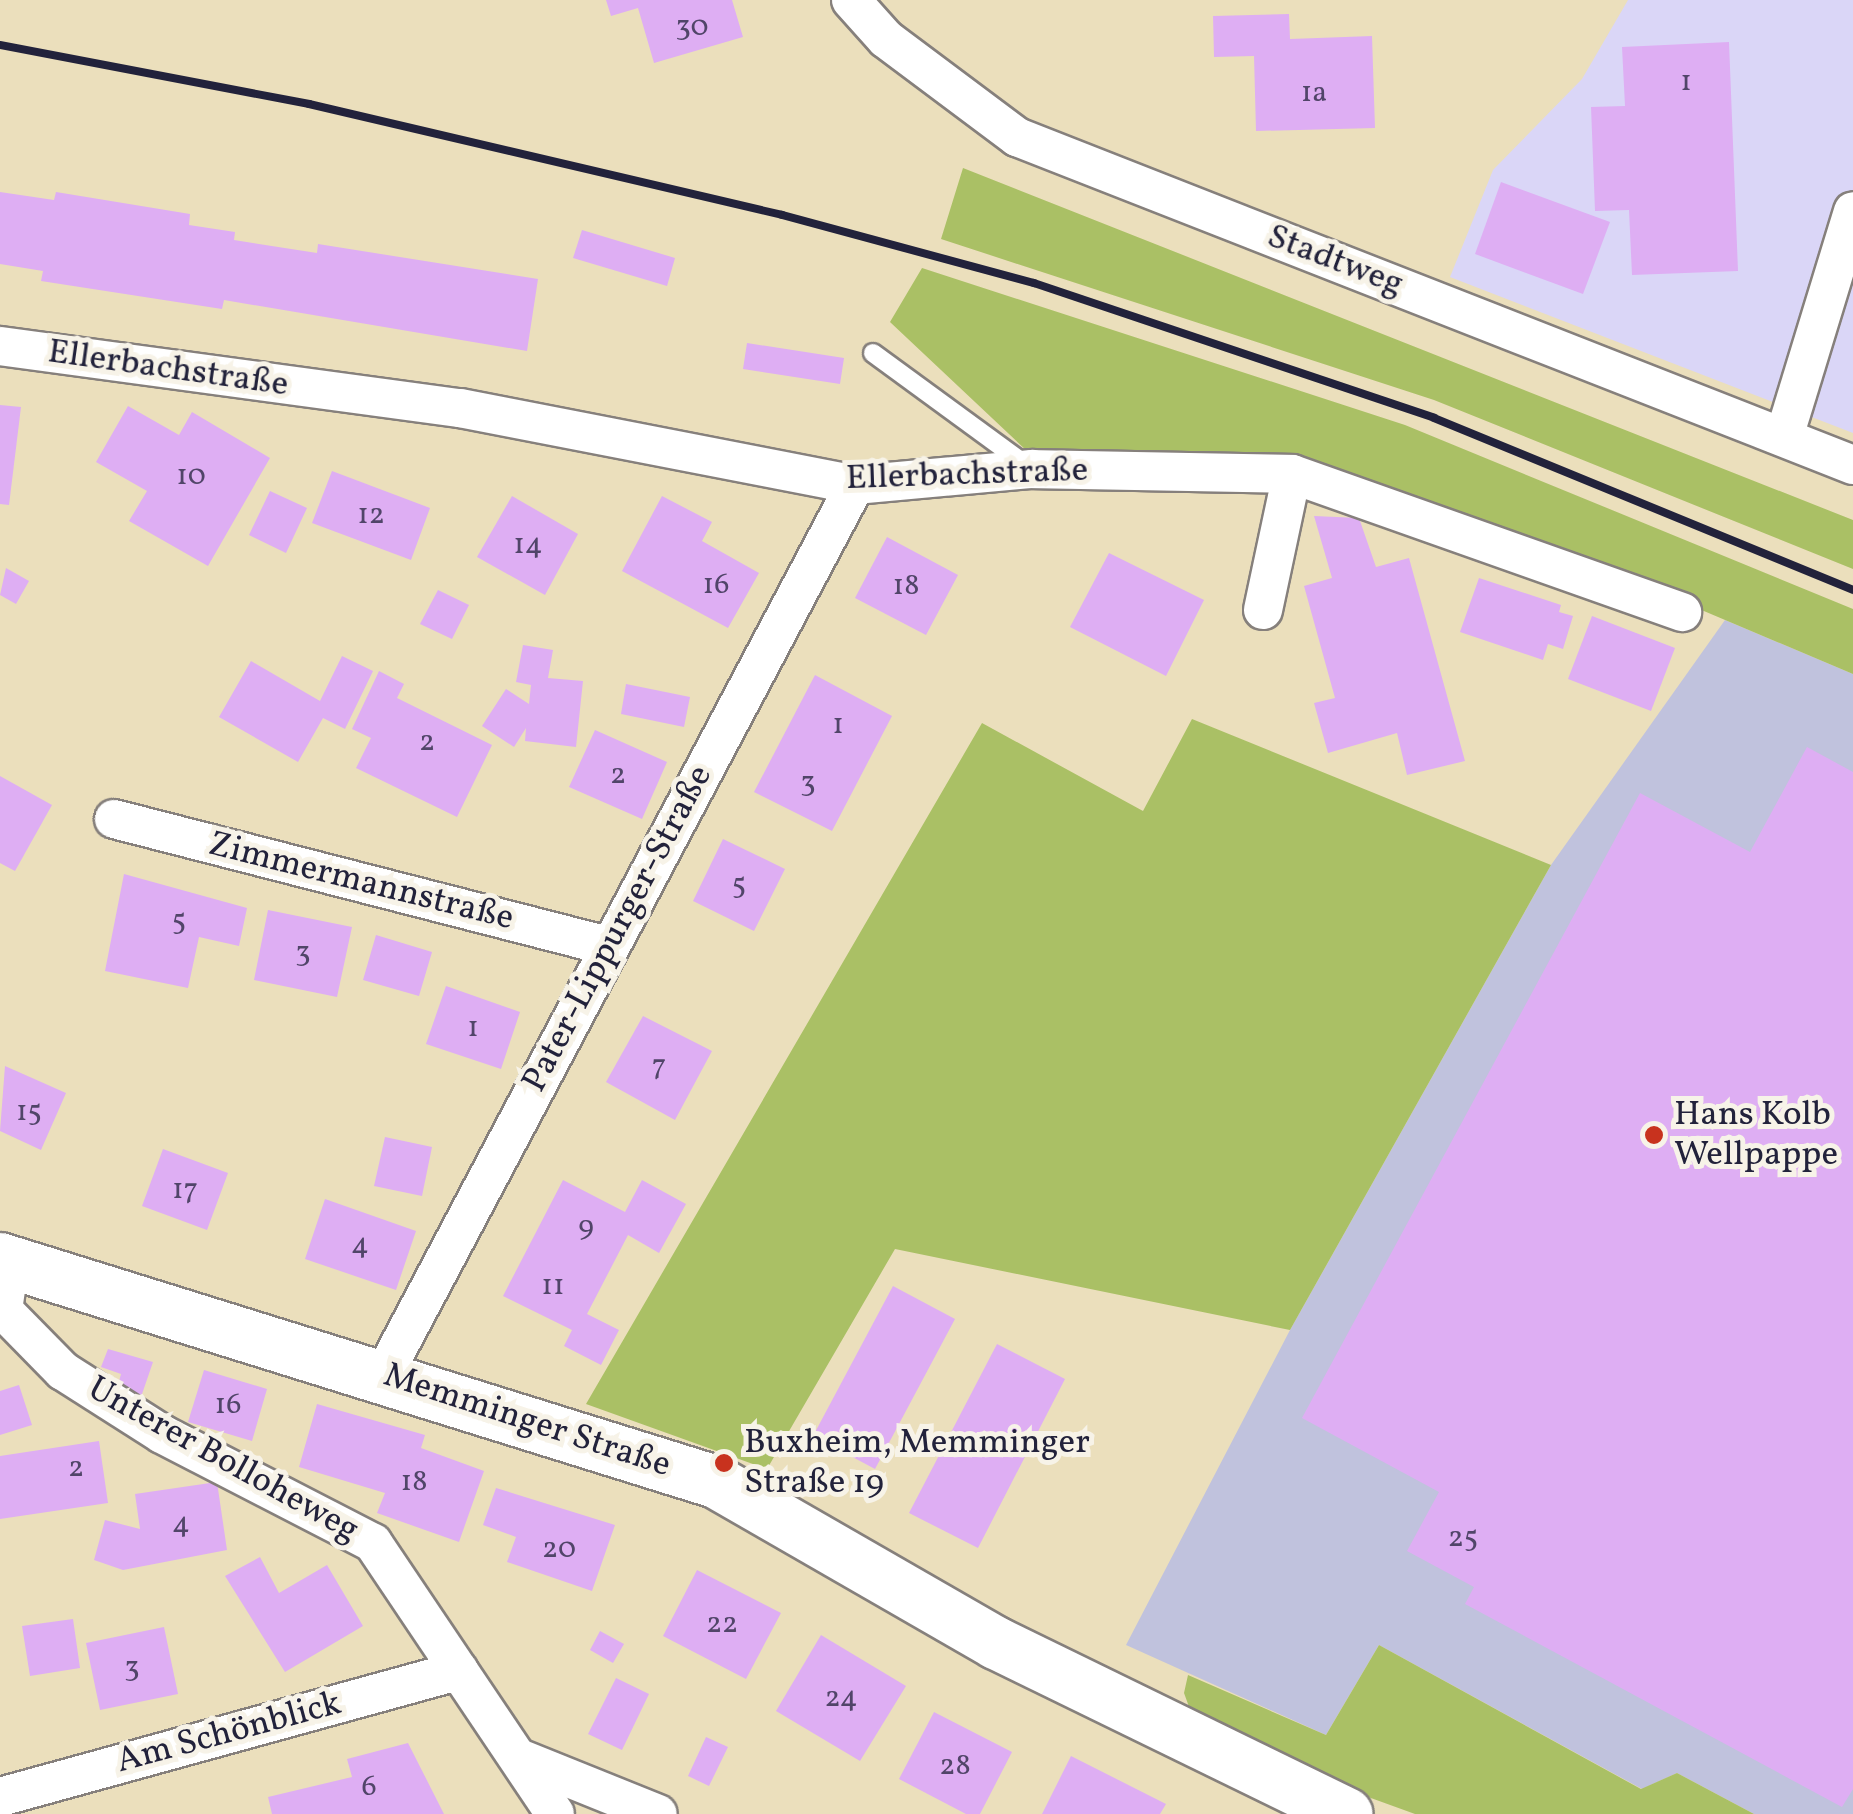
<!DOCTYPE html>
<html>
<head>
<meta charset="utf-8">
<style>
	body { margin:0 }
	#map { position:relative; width:1853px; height:1814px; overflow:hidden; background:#ebdfbc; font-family:Vollkorn,serif }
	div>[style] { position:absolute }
	.built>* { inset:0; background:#dad6f7 }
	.industrial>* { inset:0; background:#c0c2dd }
	.green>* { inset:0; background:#aac065 }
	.building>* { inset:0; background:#deaef3 }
	.roads { filter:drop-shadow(2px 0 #86807c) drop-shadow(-2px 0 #86807c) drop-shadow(0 2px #86807c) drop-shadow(0 -2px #86807c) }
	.lane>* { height:18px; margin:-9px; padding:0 9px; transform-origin:9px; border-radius:9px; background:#fff }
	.street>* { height:38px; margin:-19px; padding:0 19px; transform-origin:19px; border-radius:19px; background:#fff }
	.secondary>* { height:52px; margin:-26px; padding:0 26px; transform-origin:26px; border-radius:26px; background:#fff }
	.rail>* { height:8px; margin:-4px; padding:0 4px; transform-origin:4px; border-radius:4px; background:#22223b }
	.dots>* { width:28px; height:28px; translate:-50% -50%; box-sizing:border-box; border:5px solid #f7f3e8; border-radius:50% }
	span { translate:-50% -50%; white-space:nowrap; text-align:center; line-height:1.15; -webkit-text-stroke:10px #f7f3e8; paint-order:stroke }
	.number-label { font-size:30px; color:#514569 }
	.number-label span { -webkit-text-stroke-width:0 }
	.street-label { font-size:35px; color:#22223b }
	.poi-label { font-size:35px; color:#22223b }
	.left { translate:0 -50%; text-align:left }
</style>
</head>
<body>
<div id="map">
	<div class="built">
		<div style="clip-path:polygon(1628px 0,1853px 0,1853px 433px,1450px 277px,1493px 170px,1582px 79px)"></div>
	</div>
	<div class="industrial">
		<div style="clip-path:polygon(1725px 620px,1853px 674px,1853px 1814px,1754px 1814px,1677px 1773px,1642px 1789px,1379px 1645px,1326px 1735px,1126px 1645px,1290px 1330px,1551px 865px)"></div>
	</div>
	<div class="green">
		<div style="clip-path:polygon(963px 168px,1853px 520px,1853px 569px,1434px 400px,941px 239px)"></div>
		<div style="clip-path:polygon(922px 268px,1405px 425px,1853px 609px,1853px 674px,1574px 556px,1294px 457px,1028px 452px,890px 322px)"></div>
		<div style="clip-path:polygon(1192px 719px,1551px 865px,1290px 1330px,895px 1249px,767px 1469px,586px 1404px,982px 723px,1143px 811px)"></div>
		<div style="clip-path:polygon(1379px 1645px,1641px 1789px,1677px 1773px,1754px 1814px,1415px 1814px,1324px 1781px,1192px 1715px,1184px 1693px,1188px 1675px,1326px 1735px)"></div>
	</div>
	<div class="building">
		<div style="clip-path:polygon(606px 0,732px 0,743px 37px,654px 63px,638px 8px,611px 16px)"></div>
		<div style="clip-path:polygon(1289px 14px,1290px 39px,1372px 36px,1375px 128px,1256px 131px,1254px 56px,1214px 57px,1213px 16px)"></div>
		<div style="clip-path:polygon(1729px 42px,1738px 271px,1632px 275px,1629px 210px,1595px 211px,1591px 107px,1625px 106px,1622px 47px)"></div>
		<div style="clip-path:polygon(1501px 182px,1610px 222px,1583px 294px,1475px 254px)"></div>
		<div style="clip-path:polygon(0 192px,54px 200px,56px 192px,190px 214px,189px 225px,235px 232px,234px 240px,317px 253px,318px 244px,538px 279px,527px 351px,224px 300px,222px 309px,41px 281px,43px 271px,0 264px)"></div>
		<div style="clip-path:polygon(582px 230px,675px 258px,667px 286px,573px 258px)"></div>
		<div style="clip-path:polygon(747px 343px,844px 358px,840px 384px,743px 369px)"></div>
		<div style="clip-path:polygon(0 405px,21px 407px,9px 505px,0 504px)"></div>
		<div style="clip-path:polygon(128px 406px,179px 435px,192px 412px,270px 458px,208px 566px,129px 521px,147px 491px,96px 462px)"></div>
		<div style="clip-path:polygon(332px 471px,430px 508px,411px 560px,312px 523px)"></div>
		<div style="clip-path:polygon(270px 491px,307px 508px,286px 553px,249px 535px)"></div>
		<div style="clip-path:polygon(512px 496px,578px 534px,545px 595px,477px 557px)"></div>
		<div style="clip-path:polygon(662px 496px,712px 522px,702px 541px,759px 573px,728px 628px,622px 571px)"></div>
		<div style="clip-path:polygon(1314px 516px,1359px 518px,1376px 567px,1409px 558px,1465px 761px,1407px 775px,1397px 733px,1328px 753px,1314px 703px,1335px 698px,1304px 586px,1332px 578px)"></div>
		<div style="clip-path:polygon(887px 537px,958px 575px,926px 635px,855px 598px)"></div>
		<div style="clip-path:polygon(1109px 553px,1204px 600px,1166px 676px,1070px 627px)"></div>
		<div style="clip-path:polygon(6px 568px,29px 581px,16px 604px,0 595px)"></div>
		<div style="clip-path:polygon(1479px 578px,1561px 605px,1559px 612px,1573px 616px,1563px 649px,1548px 644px,1543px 660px,1460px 632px)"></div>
		<div style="clip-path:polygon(438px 590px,469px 605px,452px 639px,420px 624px)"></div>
		<div style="clip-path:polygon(1592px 616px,1675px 648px,1651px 711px,1568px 679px)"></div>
		<div style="clip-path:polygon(523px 645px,553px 650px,548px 678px,583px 681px,576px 747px,525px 741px,526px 728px,514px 747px,482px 726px,506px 689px,529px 704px,531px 685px,516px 682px)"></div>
		<div style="clip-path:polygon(342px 656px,373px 671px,345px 729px,323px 718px,298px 762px,219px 717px,251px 661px,320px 701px)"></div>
		<div style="clip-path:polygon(379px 671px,404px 684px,397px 698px,492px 745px,457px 817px,356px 768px,371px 738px,352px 729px)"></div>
		<div style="clip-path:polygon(815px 675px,892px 716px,832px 831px,754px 792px)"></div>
		<div style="clip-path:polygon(626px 684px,690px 697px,684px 727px,621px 714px)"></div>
		<div style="clip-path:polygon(595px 730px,667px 762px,642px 819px,569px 787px)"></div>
		<div style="clip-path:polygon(1807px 747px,1853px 772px,1853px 1789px,1842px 1807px,1465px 1604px,1474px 1587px,1407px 1551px,1439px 1492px,1302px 1418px,1640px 793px,1750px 852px)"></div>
		<div style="clip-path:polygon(0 776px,52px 805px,15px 871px,0 863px)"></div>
		<div style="clip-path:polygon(723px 839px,785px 869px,754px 931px,693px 901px)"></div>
		<div style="clip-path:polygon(124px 874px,247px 908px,239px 946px,199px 937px,188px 988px,105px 971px)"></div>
		<div style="clip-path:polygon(268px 910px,352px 927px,337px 997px,254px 980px)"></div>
		<div style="clip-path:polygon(376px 935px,432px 952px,419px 996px,363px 980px)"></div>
		<div style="clip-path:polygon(446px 986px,520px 1012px,501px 1069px,426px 1044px)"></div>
		<div style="clip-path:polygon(643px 1016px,712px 1051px,675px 1120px,606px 1082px)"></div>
		<div style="clip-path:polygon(5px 1066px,66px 1093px,41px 1150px,0 1131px)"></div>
		<div style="clip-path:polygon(385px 1137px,432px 1147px,422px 1196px,374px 1186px)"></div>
		<div style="clip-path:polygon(163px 1149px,228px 1173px,207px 1230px,142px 1206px)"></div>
		<div style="clip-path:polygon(563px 1180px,625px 1212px,642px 1180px,686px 1204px,659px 1253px,628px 1235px,587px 1314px,619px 1330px,601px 1365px,564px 1346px,572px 1330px,503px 1296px)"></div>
		<div style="clip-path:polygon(325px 1199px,416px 1231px,396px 1290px,305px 1259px)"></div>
		<div style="clip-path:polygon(893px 1286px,955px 1319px,875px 1469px,813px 1436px)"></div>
		<div style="clip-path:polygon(997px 1344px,1065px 1379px,978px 1548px,909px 1513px)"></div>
		<div style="clip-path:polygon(108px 1349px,153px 1362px,141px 1397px,117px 1389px,121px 1374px,101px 1367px)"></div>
		<div style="clip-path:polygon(204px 1370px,267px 1389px,252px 1441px,188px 1422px)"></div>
		<div style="clip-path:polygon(19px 1385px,32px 1425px,0 1435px,0 1391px)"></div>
		<div style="clip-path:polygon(317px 1404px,425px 1435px,421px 1448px,484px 1471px,459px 1542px,377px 1513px,385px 1493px,299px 1467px)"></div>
		<div style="clip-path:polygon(99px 1441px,108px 1503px,0 1519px,0 1456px)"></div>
		<div style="clip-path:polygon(217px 1482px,227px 1550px,123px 1570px,94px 1560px,105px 1520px,140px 1529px,135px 1494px)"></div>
		<div style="clip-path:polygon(496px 1488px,615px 1525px,592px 1591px,507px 1562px,516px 1537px,483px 1525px)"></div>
		<div style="clip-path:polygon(260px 1557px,279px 1593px,327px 1565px,363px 1626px,285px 1672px,225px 1576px)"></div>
		<div style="clip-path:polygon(697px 1570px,781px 1613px,746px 1679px,663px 1636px)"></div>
		<div style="clip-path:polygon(73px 1619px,80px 1668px,30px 1676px,22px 1626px)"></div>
		<div style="clip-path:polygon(164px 1627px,178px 1694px,100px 1710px,86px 1643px)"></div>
		<div style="clip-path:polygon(600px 1631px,624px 1644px,613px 1663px,590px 1650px)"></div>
		<div style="clip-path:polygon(821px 1635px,906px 1686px,860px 1761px,776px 1711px)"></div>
		<div style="clip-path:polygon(616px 1678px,649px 1694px,622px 1750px,588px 1734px)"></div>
		<div style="clip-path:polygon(934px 1712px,1012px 1752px,980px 1814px,966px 1814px,899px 1779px)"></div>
		<div style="clip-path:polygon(706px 1737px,728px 1747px,709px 1786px,688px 1776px)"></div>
		<div style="clip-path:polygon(408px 1743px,444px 1814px,272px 1814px,268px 1797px,352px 1777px,347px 1759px)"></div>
		<div style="clip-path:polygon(1071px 1756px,1166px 1804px,1160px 1814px,1042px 1814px)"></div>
	</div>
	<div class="roads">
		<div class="lane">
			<div style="left:873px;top:353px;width:190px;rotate:36.2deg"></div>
		</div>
		<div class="street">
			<div style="left:851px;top:0;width:52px;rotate:48.1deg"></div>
			<div style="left:886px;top:39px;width:164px;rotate:36.8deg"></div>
			<div style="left:1017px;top:137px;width:898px;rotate:21.42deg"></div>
			<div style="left:0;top:346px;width:464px;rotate:7.7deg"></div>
			<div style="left:460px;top:408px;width:402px;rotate:11deg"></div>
			<div style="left:855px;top:485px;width:178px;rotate:-5.2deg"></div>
			<div style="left:1032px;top:469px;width:260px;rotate:1.1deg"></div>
			<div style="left:1292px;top:474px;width:414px;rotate:19.5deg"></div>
			<div style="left:1784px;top:437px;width:236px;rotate:-73deg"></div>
			<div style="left:1263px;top:610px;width:139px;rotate:-78deg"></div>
			<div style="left:114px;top:819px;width:510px;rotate:14.42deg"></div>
			<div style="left:10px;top:1263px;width:48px;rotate:98.5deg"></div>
			<div style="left:3px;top:1310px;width:86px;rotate:45.5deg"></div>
			<div style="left:63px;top:1371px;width:117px;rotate:32.5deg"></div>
			<div style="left:162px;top:1434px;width:237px;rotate:27.3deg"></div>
			<div style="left:373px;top:1543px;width:326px;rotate:56.1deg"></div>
			<div style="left:384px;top:1374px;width:1006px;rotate:-62.08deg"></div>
			<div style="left:524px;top:1760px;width:144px;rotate:21.9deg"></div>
			<div style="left:0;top:1797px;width:476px;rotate:-15.4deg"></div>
		</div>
		<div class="secondary">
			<div style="left:0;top:1259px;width:750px;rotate:17.3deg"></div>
			<div style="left:716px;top:1482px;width:323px;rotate:29.9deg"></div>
			<div style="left:996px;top:1643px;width:390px;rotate:26deg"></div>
		</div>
	</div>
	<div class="rail">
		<div style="left:0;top:45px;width:315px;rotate:10.8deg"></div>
		<div style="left:309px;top:104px;width:486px;rotate:13.2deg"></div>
		<div style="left:782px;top:215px;width:261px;rotate:15.1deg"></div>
		<div style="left:1034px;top:283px;width:422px;rotate:18.6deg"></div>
		<div style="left:1434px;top:418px;width:453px;rotate:22.3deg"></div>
	</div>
	<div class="dots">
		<div style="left:1654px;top:1135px;background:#c8321e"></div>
		<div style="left:724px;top:1463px;background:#c8321e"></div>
	</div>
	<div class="number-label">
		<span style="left:692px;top:27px">30</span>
		<span style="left:1686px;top:82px">1</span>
		<span style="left:1314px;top:93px">1a</span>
		<span style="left:191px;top:476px">10</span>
		<span style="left:371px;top:515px">12</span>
		<span style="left:528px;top:545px">14</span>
		<span style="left:716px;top:585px">16</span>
		<span style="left:906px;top:586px">18</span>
		<span style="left:838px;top:725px">1</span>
		<span style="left:427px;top:742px">2</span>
		<span style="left:618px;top:775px">2</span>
		<span style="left:808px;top:783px">3</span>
		<span style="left:739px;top:885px">5</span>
		<span style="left:179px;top:921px">5</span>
		<span style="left:303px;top:953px">3</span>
		<span style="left:473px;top:1028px">1</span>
		<span style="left:659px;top:1066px">7</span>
		<span style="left:29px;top:1112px">15</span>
		<span style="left:185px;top:1190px">17</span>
		<span style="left:586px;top:1227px">9</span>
		<span style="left:360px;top:1245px">4</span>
		<span style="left:553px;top:1286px">11</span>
		<span style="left:228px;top:1405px">16</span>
		<span style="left:76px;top:1468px">2</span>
		<span style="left:414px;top:1482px">18</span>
		<span style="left:181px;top:1524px">4</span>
		<span style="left:1463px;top:1538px">25</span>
		<span style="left:559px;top:1549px">20</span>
		<span style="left:722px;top:1624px">22</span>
		<span style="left:132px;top:1668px">3</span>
		<span style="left:841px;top:1698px">24</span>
		<span style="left:955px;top:1766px">28</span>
		<span style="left:369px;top:1787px">6</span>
	</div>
	<div class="street-label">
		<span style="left:1335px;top:261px;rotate:21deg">Stadtweg</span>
		<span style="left:168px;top:369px;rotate:8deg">Ellerbachstraße</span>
		<span style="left:967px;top:475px;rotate:-2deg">Ellerbachstraße</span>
		<span style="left:361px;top:882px;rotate:14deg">Zimmermannstraße</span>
		<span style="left:618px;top:929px;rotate:-62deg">Pater-Lippurger-Straße</span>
		<span style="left:527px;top:1421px;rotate:18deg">Memminger Straße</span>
		<span style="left:223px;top:1460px;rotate:29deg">Unterer Bolloheweg</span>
		<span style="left:229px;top:1733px;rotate:-15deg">Am Schönblick</span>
	</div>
	<div class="poi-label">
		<span class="left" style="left:1674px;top:1135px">Hans Kolb<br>Wellpappe</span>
		<span class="left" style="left:744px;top:1463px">Buxheim, Memminger<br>Straße 19</span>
	</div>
</div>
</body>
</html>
